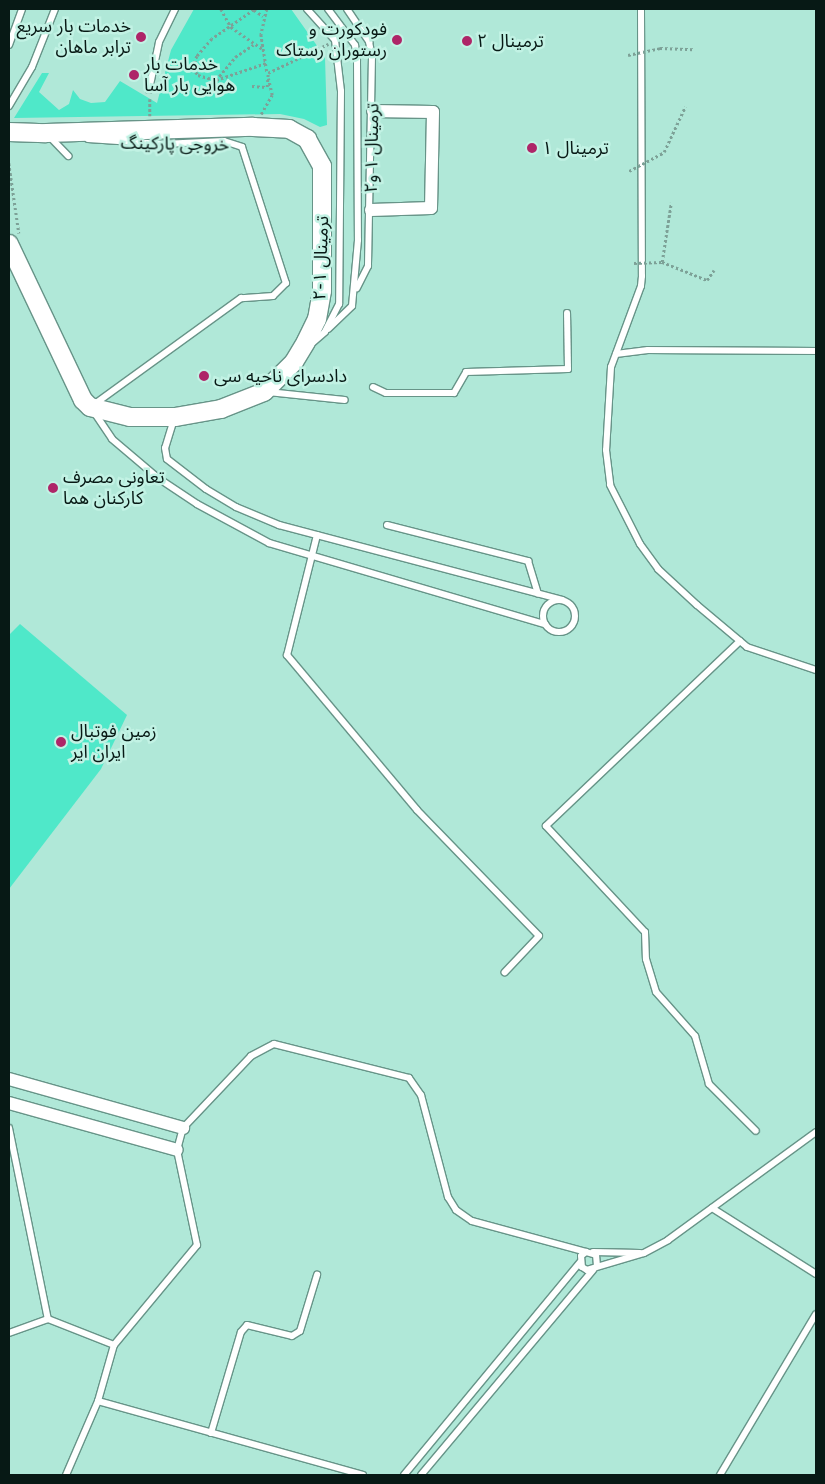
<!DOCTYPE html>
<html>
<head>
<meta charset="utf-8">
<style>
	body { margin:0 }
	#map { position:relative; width:825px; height:1484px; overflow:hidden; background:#c2f2e4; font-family:"Varela Round","Noto Sans Arabic",sans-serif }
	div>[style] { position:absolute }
	.built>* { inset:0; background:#b0e8d8 }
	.green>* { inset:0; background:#4fe8c9 }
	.path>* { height:2.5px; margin-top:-1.25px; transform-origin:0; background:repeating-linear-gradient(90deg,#7da197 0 2.5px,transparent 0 5px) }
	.roads { filter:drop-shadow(1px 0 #679488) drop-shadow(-1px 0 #679488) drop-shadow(0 1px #679488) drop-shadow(0 -1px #679488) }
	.lane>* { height:6px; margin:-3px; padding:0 3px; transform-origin:3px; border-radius:3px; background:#fff }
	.lane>.ring { margin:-3px; padding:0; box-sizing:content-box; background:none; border:6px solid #fff; border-radius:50% }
	.street>* { height:12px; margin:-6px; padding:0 6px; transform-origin:6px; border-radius:6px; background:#fff }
	.secondary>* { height:18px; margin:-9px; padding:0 9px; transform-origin:9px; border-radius:9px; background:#fff }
	.path-bridge>* { height:2.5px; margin-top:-1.25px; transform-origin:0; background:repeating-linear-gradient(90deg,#7da197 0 2.5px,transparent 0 5px) }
	.dots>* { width:14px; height:14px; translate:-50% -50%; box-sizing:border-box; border:2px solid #c2f2e4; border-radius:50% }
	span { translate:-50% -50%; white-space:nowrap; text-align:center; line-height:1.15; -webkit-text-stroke:5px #c2f2e4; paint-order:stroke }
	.poi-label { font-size:18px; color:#071915 }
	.right { translate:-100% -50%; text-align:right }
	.left { translate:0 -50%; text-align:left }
	.street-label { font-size:18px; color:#071915 }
	.frame { position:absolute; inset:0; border:10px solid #071915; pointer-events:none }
</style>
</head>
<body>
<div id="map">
	<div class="built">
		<div style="clip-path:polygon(9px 9px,816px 9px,816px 1475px,9px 1475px)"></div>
	</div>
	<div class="green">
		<div style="clip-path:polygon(194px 9px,291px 9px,325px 57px,327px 125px,320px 127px,304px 119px,280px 114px,14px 118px,42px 73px,49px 73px,39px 92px,59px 110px,69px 104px,73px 90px,80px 99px,91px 103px,105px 102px,120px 81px,157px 103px,171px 50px)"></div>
		<div style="clip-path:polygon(20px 624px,127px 715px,101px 769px,9px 889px,9px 635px)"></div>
	</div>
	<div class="path">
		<div style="left:221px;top:9px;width:21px;rotate:61deg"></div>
		<div style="left:231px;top:27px;width:39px;rotate:35deg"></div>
		<div style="left:267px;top:9px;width:26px;rotate:103deg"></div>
		<div style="left:261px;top:34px;width:39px;rotate:81deg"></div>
		<div style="left:254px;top:10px;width:51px;rotate:145.4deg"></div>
		<div style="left:212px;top:39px;width:23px;rotate:131deg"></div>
		<div style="left:197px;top:56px;width:13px;rotate:108deg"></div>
		<div style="left:193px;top:68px;width:9px;rotate:54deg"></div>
		<div style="left:198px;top:75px;width:19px;rotate:16deg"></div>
		<div style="left:216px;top:80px;width:53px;rotate:-18.8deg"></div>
		<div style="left:254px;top:10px;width:11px;rotate:34deg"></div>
		<div style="left:216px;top:80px;width:30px;rotate:-50deg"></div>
		<div style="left:235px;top:57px;width:22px;rotate:-34deg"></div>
		<div style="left:252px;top:86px;width:15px;rotate:4deg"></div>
		<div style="left:267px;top:87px;width:14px;rotate:-86deg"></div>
		<div style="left:268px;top:73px;width:67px;rotate:-25.8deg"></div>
		<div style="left:150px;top:99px;width:17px;rotate:90deg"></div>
		<div style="left:261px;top:114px;width:22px;rotate:-60deg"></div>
		<div style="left:272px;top:95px;width:17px;rotate:-103deg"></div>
		<div style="left:9px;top:163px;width:71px;rotate:81.9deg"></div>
		<div style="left:662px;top:262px;width:60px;rotate:-81.3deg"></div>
	</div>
	<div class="roads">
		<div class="lane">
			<div style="left:307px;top:9px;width:42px;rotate:47.9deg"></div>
			<div style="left:335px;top:40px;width:51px;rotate:83.3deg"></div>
			<div style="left:341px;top:91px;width:213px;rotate:90.5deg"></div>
			<div style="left:339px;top:304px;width:31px;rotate:117deg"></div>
			<div style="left:325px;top:332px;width:18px;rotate:139deg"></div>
			<div style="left:328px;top:9px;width:45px;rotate:53.1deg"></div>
			<div style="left:355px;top:45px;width:15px;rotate:82deg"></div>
			<div style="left:357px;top:60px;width:180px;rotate:89.7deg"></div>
			<div style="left:358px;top:240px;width:66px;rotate:95.2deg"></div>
			<div style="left:352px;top:306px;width:33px;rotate:136deg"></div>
			<div style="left:347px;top:9px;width:40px;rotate:56deg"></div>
			<div style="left:369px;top:42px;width:14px;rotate:78deg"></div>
			<div style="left:372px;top:56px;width:210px;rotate:91.1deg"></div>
			<div style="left:368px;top:266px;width:25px;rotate:117deg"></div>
			<div style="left:641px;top:9px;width:267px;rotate:89.8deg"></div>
			<div style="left:642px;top:276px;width:10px;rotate:96deg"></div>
			<div style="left:641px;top:286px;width:86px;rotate:110.3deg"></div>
			<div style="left:611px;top:367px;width:83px;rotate:93.4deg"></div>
			<div style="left:606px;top:450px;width:35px;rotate:83deg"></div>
			<div style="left:610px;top:485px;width:66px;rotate:63deg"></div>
			<div style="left:640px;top:544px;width:31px;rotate:54deg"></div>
			<div style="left:658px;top:569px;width:53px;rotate:42.7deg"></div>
			<div style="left:697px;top:605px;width:65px;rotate:40deg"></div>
			<div style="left:747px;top:647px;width:73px;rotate:18.4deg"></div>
			<div style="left:9px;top:45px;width:38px;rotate:-70deg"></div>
			<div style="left:149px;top:90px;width:49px;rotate:-78.2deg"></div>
			<div style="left:159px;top:42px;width:37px;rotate:-64deg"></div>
			<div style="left:9px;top:106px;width:45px;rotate:-59.5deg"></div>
			<div style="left:32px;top:67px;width:62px;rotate:-68.4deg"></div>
			<div style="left:49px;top:136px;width:28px;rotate:46deg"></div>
			<div style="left:88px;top:139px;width:75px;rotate:3.8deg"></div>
			<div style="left:163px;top:144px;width:61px;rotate:-2.8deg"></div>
			<div style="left:224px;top:141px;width:19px;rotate:18deg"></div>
			<div style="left:242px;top:147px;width:143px;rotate:72.1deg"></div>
			<div style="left:286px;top:283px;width:18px;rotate:135deg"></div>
			<div style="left:273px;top:296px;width:32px;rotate:176deg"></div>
			<div style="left:241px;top:298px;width:183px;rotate:144.1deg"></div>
			<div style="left:616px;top:354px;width:32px;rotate:-7deg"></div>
			<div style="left:648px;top:350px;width:168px;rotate:0.3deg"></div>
			<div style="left:373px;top:387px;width:14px;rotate:25deg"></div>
			<div style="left:386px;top:393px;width:68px"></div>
			<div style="left:454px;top:393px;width:24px;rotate:-60deg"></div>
			<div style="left:466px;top:372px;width:102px;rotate:-1.7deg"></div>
			<div style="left:568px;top:369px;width:56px;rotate:-91deg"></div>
			<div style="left:268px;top:392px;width:77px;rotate:5.9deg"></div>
			<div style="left:94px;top:412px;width:32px;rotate:56deg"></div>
			<div style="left:112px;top:439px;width:60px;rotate:40.3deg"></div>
			<div style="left:158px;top:478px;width:47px;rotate:33.7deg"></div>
			<div style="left:197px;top:504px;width:82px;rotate:28.4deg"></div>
			<div style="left:269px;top:543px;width:288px;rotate:16.4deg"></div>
			<div style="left:174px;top:419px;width:30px;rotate:107deg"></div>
			<div style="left:165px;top:448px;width:11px;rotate:80deg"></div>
			<div style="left:167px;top:459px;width:49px;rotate:37.6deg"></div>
			<div style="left:206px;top:489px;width:35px;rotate:31deg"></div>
			<div style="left:236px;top:507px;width:47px;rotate:22.7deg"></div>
			<div style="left:279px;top:525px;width:293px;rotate:14.8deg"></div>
			<div style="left:387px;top:525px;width:146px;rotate:14.3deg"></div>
			<div style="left:528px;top:561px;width:34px;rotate:73deg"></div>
			<div style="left:317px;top:535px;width:124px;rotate:104deg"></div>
			<div style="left:287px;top:655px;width:202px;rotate:50deg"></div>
			<div style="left:417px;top:810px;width:175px;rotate:45.9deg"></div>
			<div style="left:539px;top:936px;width:50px;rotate:133.4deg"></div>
			<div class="ring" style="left:543px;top:600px;width:26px;height:26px"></div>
			<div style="left:740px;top:641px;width:268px;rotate:136.4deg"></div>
			<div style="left:546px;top:826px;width:145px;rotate:47deg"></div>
			<div style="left:645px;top:932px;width:27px;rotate:88deg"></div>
			<div style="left:646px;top:959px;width:34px;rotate:73deg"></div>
			<div style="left:656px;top:992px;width:59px;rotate:48.4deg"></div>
			<div style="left:695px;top:1036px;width:50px;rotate:73.7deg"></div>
			<div style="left:709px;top:1084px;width:66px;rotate:45deg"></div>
			<div style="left:9px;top:1128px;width:195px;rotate:78.5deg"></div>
			<div style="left:48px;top:1319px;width:71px;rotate:21.5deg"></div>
			<div style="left:712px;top:1208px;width:123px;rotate:32.4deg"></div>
			<div style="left:593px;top:1252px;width:47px;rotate:1.2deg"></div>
			<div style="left:597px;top:1266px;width:11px;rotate:-95deg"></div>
			<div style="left:596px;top:1255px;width:10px;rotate:-163deg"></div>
			<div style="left:586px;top:1252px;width:6px;rotate:141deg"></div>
			<div style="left:581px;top:1256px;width:11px;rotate:85deg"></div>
			<div style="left:582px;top:1267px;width:6px;rotate:31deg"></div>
			<div style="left:587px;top:1270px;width:59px;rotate:-16.6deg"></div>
			<div style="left:644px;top:1253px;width:27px;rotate:-28deg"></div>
			<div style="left:668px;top:1240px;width:183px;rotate:-36.1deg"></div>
			<div style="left:9px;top:1333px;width:41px;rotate:-19.7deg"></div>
			<div style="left:98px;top:1401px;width:275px;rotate:15.6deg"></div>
			<div style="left:211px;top:1433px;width:105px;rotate:-73.5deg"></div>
			<div style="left:241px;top:1332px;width:9px;rotate:-49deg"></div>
			<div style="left:247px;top:1325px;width:46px;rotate:13.7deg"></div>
			<div style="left:292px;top:1336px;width:9px;rotate:-32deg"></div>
			<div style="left:300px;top:1331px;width:59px;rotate:-73.1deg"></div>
			<div style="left:66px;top:1475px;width:81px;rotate:-66.6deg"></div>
			<div style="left:98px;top:1401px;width:58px;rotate:-74.1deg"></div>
			<div style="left:114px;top:1345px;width:130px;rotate:-50.3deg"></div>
			<div style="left:197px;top:1245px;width:97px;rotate:-101.9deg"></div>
			<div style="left:177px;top:1150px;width:23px;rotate:-75deg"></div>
			<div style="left:183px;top:1128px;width:99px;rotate:-46.6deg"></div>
			<div style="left:251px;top:1056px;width:26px;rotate:-28deg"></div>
			<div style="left:274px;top:1044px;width:139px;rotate:14.1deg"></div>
			<div style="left:409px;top:1078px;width:21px;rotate:55deg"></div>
			<div style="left:421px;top:1095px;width:106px;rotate:75.2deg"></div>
			<div style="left:448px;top:1197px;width:15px;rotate:58deg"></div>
			<div style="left:456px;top:1210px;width:19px;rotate:35deg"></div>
			<div style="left:472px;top:1221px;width:118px;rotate:15.2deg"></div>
			<div style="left:404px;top:1475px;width:276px;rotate:-50.4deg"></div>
			<div style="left:421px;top:1475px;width:268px;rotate:-50deg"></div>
			<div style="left:720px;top:1475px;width:187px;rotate:-59.2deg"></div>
		</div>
		<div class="street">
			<div style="left:371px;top:210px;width:60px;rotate:-1.9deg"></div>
			<div style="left:431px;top:208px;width:96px;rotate:-88.8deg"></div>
			<div style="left:433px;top:112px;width:60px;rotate:-179deg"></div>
			<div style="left:9px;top:1079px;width:181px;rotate:15.7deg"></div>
			<div style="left:9px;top:1103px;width:174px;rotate:15.6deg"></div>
		</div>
		<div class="secondary">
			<div style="left:9px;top:132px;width:37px;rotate:2deg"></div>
			<div style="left:46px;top:133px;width:207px;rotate:-1.7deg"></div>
			<div style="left:253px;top:127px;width:36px;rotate:3deg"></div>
			<div style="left:289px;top:129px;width:21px;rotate:29deg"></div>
			<div style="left:307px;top:139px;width:31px;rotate:61deg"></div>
			<div style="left:322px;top:166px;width:125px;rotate:90deg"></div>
			<div style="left:322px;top:291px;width:28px;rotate:100deg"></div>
			<div style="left:317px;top:319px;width:25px;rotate:116deg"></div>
			<div style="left:306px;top:342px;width:23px;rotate:121deg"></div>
			<div style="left:294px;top:362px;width:42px;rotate:135deg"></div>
			<div style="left:264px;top:392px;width:46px;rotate:158.4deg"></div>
			<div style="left:221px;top:409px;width:47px;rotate:170.1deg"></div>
			<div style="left:175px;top:417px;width:45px;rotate:180deg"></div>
			<div style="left:130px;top:417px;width:41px;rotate:-166deg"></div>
			<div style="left:90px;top:407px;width:10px;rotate:-135deg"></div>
			<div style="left:83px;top:400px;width:173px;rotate:-115.4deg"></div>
		</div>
	</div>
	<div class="path-bridge">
		<div style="left:628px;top:55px;width:33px;rotate:-12deg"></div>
		<div style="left:660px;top:48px;width:33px;rotate:2deg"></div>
		<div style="left:629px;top:171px;width:40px;rotate:-28deg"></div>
		<div style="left:664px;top:152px;width:50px;rotate:-65deg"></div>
		<div style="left:634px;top:263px;width:28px;rotate:-2deg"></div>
		<div style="left:662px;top:262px;width:48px;rotate:21.8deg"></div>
		<div style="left:707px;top:280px;width:12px;rotate:-55deg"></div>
	</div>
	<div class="dots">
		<div style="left:141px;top:37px;background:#ae2568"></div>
		<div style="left:397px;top:40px;background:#ae2568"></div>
		<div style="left:467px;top:41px;background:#ae2568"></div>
		<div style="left:134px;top:75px;background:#ae2568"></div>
		<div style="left:532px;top:148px;background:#ae2568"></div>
		<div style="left:204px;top:376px;background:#ae2568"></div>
		<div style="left:53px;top:488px;background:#ae2568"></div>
		<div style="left:61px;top:742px;background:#ae2568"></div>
	</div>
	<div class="poi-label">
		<span class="right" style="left:131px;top:37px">خدمات بار سریع<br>ترابر ماهان</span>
		<span class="right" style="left:387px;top:40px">فودکورت و<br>رستوران رستاک</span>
		<span class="left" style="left:477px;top:41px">ترمینال ۲</span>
		<span class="left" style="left:144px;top:75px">خدمات بار<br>هوایی بار آسا</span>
		<span class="left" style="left:542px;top:148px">ترمینال ۱</span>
		<span class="left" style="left:214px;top:376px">دادسرای ناحیه سی</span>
		<span class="left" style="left:63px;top:488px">تعاونی مصرف<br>کارکنان هما</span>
		<span class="left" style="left:71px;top:742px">زمین فوتبال<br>ایران ایر</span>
	</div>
	<div class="street-label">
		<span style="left:175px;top:144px;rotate:1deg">خروجی پارکینگ</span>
		<span style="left:372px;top:148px;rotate:-89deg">ترمینال ۱ و۲</span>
		<span style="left:321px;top:258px;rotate:-88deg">ترمینال ۱-۲</span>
	</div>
	<div class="frame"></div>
</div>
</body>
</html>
